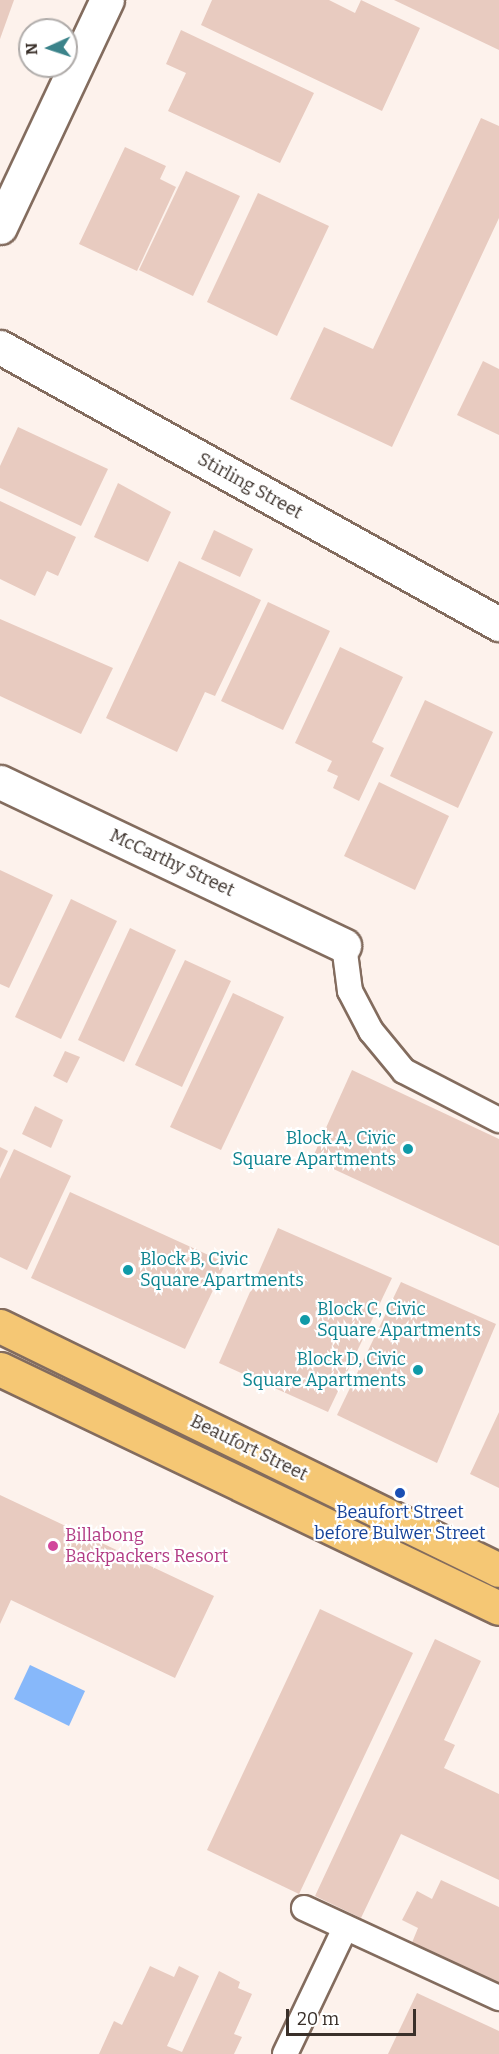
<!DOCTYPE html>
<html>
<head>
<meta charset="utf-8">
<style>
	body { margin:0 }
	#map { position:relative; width:499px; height:2054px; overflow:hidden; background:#fdf2ec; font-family:Bitter,serif }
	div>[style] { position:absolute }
	.water>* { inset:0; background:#87b8fa }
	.building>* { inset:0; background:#e8cbc0 }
	.roads { filter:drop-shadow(2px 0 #836c5e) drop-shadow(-2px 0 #836c5e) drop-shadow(0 2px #836c5e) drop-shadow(0 -2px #836c5e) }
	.lane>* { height:24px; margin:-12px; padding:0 12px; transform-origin:12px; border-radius:12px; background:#fff }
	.street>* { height:33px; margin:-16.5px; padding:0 16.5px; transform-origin:16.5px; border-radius:16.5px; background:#fff }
	.primary>* { height:33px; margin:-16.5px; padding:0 16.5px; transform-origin:16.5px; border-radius:16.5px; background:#f5c774 }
	.dots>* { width:16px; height:16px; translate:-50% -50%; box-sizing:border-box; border:3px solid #fff; border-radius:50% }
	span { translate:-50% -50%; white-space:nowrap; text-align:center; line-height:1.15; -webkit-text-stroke:4.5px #fff; paint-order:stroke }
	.street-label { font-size:18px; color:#3a302a }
	.culture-label { font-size:18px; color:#0d838f }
	.right { translate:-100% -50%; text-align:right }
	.left { translate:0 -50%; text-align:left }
	.transit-label { font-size:18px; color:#164399 }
	.hotel-label { font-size:18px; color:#b23c85 }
	.north { position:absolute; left:18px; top:18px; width:60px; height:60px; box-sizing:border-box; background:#fff; border:2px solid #b0acaa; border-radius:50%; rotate:267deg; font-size:16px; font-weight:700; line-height:24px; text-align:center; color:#3a302a }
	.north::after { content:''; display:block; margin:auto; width:21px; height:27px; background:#3b838a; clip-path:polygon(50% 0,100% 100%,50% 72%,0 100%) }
	.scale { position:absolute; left:286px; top:2009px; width:130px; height:27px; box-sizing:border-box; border:3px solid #3a302a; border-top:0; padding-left:8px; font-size:18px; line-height:21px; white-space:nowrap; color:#3a302a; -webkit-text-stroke:4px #fff; paint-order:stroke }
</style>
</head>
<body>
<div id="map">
	<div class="water">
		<div style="clip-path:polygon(30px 1665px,85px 1691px,69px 1726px,14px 1699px)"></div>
	</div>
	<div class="building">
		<div style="clip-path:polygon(0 0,14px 0,0 39px)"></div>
		<div style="clip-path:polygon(212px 0,329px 0,355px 13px,361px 0,420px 28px,382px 111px,201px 25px)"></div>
		<div style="clip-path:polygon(394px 0,499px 0,499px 50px)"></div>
		<div style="clip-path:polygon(181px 30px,314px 93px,280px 163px,168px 111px,186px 73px,166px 64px)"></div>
		<div style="clip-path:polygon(481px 118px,499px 126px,499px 218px,392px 447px,290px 399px,324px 327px,373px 349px)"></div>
		<div style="clip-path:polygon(125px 147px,166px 166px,160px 179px,176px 187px,137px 271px,79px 244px)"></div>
		<div style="clip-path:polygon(186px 171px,240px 196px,193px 296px,139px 270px)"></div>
		<div style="clip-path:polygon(258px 193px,329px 226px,277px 336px,207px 302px)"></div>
		<div style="clip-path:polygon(483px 361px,499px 369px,499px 435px,457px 415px)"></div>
		<div style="clip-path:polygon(18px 427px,108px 469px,81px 526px,0 488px,0 466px)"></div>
		<div style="clip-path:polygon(118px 483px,171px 512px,148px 562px,94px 537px)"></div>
		<div style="clip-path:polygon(0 501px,76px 537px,58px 576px,47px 571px,35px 596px,0 579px)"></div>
		<div style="clip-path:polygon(214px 530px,253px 549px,240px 577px,201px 559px)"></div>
		<div style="clip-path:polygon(179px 561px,261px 600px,215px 696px,205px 692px,177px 752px,106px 718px)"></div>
		<div style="clip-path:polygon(268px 602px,330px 631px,283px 730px,221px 701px)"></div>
		<div style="clip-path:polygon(0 619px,113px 668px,81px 734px,0 696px)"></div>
		<div style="clip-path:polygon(340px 647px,403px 677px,372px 742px,384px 748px,359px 801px,333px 788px,338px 776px,327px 771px,332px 761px,295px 743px)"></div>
		<div style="clip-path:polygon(425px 700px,493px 732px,458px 808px,390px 776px)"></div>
		<div style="clip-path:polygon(379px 782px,449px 816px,415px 890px,344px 856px)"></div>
		<div style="clip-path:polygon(0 870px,53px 895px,9px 988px,0 984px)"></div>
		<div style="clip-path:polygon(71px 899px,117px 921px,61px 1039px,15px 1017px)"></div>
		<div style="clip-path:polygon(130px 928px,176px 950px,124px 1062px,78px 1040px)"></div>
		<div style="clip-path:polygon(185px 960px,231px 981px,182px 1087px,135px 1065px)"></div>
		<div style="clip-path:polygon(233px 993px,284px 1017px,221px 1150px,170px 1127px)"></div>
		<div style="clip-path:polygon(65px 1051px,80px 1057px,67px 1083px,53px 1076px)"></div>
		<div style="clip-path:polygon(352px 1070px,499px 1139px,499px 1246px,312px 1159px)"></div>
		<div style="clip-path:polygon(35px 1106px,63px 1120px,51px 1148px,22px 1134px)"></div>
		<div style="clip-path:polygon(0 1147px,8px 1151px,0 1168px)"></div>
		<div style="clip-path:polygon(14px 1149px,71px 1176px,27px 1270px,0 1257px,0 1179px)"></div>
		<div style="clip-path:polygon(70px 1192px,226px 1263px,185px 1349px,31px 1278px)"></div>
		<div style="clip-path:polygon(278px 1228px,392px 1278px,328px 1412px,219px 1363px)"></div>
		<div style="clip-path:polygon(401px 1282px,496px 1324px,437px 1463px,337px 1415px)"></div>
		<div style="clip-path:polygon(499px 1412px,499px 1488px,470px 1474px)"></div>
		<div style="clip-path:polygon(0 1495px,214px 1596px,175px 1678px,11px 1600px,0 1624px)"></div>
		<div style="clip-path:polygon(320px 1609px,413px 1653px,299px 1894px,207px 1850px)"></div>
		<div style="clip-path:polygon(435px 1639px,481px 1661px,444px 1740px,455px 1745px,444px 1768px,499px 1794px,499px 1880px,401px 1834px,361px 1918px,315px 1896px)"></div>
		<div style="clip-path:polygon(441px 1880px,499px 1907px,499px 1987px,411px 1945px,418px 1928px,402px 1920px,417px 1891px,432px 1899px)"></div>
		<div style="clip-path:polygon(150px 1966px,174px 1977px,179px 1966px,199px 1976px,167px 2046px,182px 2052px,219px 1971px,240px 1982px,238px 1988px,252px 1994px,234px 2034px,242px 2037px,234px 2054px,99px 2054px,114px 2021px,122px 2025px)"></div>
		<div style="clip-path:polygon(417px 1993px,499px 2031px,499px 2054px,388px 2054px)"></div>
	</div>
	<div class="roads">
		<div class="lane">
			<div style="left:344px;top:945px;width:46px;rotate:82.6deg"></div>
			<div style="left:350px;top:991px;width:45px;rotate:62.3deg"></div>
			<div style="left:371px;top:1031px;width:52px;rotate:50.5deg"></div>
			<div style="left:404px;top:1071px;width:107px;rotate:27.3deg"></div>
			<div style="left:304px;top:1908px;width:215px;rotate:24.8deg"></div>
			<div style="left:285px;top:2054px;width:140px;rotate:-64.5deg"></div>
		</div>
		<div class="street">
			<div style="left:0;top:227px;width:251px;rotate:-64.8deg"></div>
			<div style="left:0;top:347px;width:571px;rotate:29.04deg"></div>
			<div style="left:0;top:782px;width:381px;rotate:25.4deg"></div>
		</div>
		<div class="primary">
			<div style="left:0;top:1326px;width:555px;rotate:26.06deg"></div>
			<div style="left:0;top:1369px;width:553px;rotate:25.59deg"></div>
		</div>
	</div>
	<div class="dots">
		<div style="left:408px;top:1149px;background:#0f9aa8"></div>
		<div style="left:128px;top:1270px;background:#0f9aa8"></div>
		<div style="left:305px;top:1320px;background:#0f9aa8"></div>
		<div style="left:418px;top:1370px;background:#0f9aa8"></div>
		<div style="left:400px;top:1493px;background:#1a4fb4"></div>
		<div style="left:53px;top:1546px;background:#d1479c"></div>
	</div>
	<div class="street-label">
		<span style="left:250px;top:486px;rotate:29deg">Stirling Street</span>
		<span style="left:172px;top:863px;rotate:25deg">McCarthy Street</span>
		<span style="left:249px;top:1448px;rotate:26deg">Beaufort Street</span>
	</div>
	<div class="culture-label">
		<span class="right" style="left:396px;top:1149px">Block A, Civic<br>Square Apartments</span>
		<span class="left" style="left:140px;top:1270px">Block B, Civic<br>Square Apartments</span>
		<span class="left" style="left:317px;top:1320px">Block C, Civic<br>Square Apartments</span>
		<span class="right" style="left:406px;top:1370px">Block D, Civic<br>Square Apartments</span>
	</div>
	<div class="transit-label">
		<span style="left:400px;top:1523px">Beaufort Street<br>before Bulwer Street</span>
	</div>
	<div class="hotel-label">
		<span class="left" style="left:65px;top:1546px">Billabong<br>Backpackers Resort</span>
	</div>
	<div class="north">N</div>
	<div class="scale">20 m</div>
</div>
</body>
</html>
